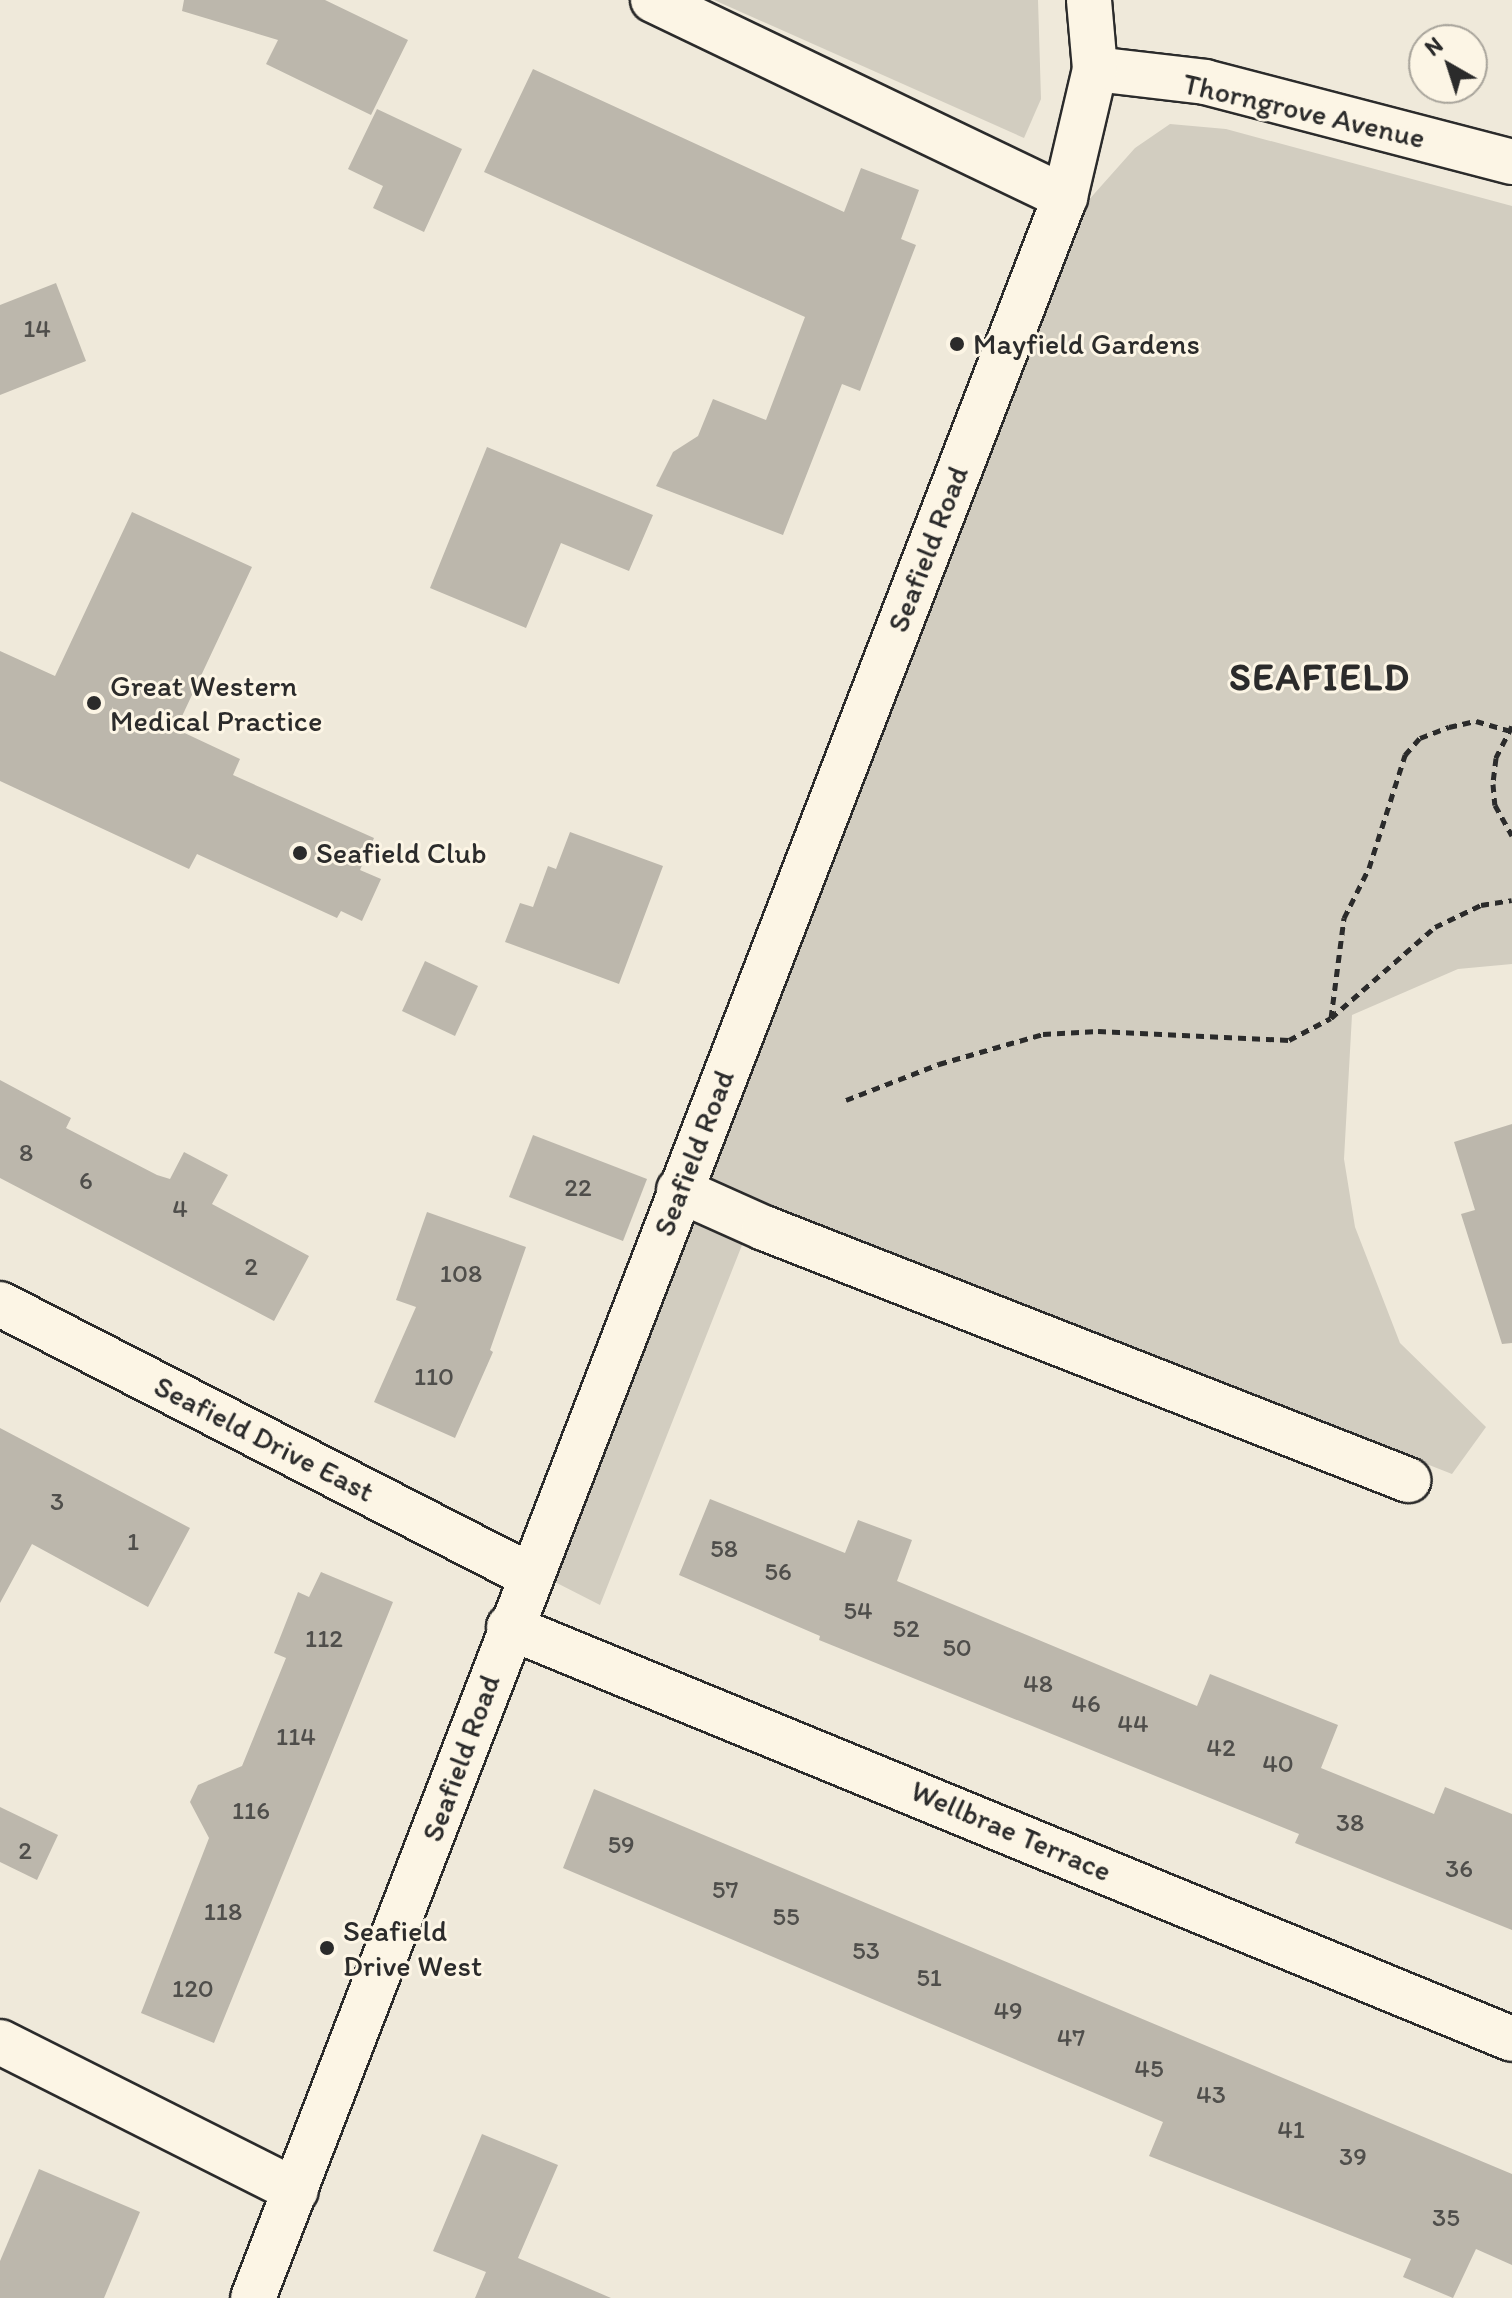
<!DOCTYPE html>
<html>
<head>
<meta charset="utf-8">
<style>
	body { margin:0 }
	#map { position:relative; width:1512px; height:2298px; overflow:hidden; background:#efe9da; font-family:Itim,sans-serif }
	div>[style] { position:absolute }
	.green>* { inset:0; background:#d2cdc0 }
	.building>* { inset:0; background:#bcb7ac }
	.path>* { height:5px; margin-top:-2.5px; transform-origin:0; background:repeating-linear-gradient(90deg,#2b2b2b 0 8px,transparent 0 14px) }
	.roads { filter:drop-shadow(2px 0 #2b2b2b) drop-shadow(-2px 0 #2b2b2b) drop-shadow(0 2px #2b2b2b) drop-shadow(0 -2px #2b2b2b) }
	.minor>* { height:44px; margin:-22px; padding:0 22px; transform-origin:22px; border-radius:22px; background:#fcf5e5 }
	.dots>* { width:22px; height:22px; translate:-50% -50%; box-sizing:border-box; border:4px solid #fcf5e5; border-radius:50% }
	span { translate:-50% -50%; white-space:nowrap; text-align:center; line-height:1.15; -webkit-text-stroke:6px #fcf5e5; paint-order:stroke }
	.number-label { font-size:26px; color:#4f4e4b }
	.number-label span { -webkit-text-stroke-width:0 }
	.street-label { font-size:30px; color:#2b2b2b }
	.poi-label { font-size:30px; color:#2b2b2b }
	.left { translate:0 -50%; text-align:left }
	.district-label { font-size:38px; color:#2b2b2b; font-weight:700; letter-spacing:2px }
	.north { position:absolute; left:1408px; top:24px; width:80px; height:80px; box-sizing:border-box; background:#fcf5e5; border:2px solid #a8a49b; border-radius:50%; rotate:321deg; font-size:22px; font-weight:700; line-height:32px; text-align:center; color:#2b2b2b }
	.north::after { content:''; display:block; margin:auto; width:28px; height:36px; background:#2b2b2b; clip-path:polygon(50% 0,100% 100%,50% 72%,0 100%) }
</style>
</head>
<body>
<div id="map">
	<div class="green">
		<div style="clip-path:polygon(714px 0,1038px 0,1041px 99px,1024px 138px)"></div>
		<div style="clip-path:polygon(1170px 124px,1226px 129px,1512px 206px,1512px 964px,1458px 969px,1352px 1015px,1344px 1159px,1355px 1227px,1400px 1343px,1486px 1427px,1452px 1474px,759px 1202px,600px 1605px,551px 1580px,869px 747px,1086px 203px,1135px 148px)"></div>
	</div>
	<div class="building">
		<div style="clip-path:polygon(184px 0,325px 0,408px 40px,371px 115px,266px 64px,278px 40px,182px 11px)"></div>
		<div style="clip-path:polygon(533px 69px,844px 212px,861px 168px,919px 190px,901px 239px,916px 245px,860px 391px,842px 384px,783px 535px,656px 486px,673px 452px,698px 436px,713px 399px,766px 420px,805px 317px,484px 172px)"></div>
		<div style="clip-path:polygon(377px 109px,462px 149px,424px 232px,373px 208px,383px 186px,348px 169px)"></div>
		<div style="clip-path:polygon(56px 283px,86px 361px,0 395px,0 305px)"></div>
		<div style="clip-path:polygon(487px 447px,653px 515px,629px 571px,561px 543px,526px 628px,430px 588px)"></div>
		<div style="clip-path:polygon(132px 512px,252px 567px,176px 729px,240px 759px,233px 775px,374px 838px,360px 870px,381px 879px,362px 921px,341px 911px,337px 918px,197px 854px,189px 869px,0 781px,0 651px,55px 676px)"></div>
		<div style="clip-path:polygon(570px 832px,663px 866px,619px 984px,505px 942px,520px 903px,533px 907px,548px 866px,556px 869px)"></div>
		<div style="clip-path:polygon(425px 961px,478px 986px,455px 1036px,402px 1011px)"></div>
		<div style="clip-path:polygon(0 1080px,71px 1118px,66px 1128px,157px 1175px,170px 1179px,184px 1152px,228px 1175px,212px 1204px,309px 1256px,274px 1321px,0 1178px)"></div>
		<div style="clip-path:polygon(1512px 1124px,1512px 1343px,1502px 1344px,1461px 1214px,1475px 1210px,1454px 1142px)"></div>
		<div style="clip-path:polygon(533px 1135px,647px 1179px,623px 1241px,509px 1197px)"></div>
		<div style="clip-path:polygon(427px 1212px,526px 1247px,490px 1350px,493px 1352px,455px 1438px,374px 1402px,416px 1307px,396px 1300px)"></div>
		<div style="clip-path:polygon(0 1428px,190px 1528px,148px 1607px,32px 1544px,0 1603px)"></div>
		<div style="clip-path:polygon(710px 1499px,845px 1553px,858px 1520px,912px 1540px,897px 1581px,1197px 1706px,1210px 1674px,1338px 1725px,1321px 1768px,1434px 1814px,1445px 1787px,1512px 1814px,1512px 1930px,1295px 1843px,1299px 1834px,819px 1640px,820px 1636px,679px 1575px)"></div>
		<div style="clip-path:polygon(321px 1572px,393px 1602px,214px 2043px,141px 2013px,209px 1838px,190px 1802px,198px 1785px,242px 1766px,286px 1658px,274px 1653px,298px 1592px,309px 1597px)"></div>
		<div style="clip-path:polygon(594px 1789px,1512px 2174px,1512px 2265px,1476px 2249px,1453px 2298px,1403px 2277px,1411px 2259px,1149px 2156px,1163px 2122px,563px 1868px)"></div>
		<div style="clip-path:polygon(0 1807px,58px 1835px,37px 1880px,0 1862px)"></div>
		<div style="clip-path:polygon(482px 2134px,558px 2165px,518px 2258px,611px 2298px,475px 2298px,486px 2272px,433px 2251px)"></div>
		<div style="clip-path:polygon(39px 2169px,140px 2212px,104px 2298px,0 2298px,0 2261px)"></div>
	</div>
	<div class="path">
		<div style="left:1512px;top:726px;width:36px;rotate:117deg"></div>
		<div style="left:1496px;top:758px;width:26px;rotate:97deg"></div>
		<div style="left:1493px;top:784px;width:21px;rotate:85deg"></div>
		<div style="left:1495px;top:805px;width:35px;rotate:61deg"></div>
		<div style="left:1331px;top:1018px;width:101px;rotate:-82.6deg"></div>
		<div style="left:1344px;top:918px;width:56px;rotate:-63.4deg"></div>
		<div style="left:1369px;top:868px;width:119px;rotate:-72.3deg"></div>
		<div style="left:1405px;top:755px;width:23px;rotate:-49deg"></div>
		<div style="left:1420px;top:738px;width:31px;rotate:-21deg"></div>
		<div style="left:1449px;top:727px;width:28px;rotate:-13deg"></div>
		<div style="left:1476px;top:721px;width:33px;rotate:16deg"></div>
		<div style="left:846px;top:1100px;width:100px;rotate:-21.2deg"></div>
		<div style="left:939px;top:1064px;width:108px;rotate:-16.1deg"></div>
		<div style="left:1043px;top:1034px;width:55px;rotate:-3.1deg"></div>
		<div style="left:1098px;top:1031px;width:191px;rotate:2.7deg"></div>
		<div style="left:1289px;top:1040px;width:47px;rotate:-27.6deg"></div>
		<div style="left:1331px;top:1018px;width:138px;rotate:-41.2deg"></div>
		<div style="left:1435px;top:927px;width:51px;rotate:-25.6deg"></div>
		<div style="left:1481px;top:905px;width:31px;rotate:-9deg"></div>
	</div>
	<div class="roads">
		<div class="minor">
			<div style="left:653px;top:0;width:457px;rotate:25.6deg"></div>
			<div style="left:1095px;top:69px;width:111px;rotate:6.7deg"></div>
			<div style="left:1205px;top:82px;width:317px;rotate:14.6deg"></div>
			<div style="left:679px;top:1190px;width:93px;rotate:24.1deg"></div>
			<div style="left:764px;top:1228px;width:692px;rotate:21.37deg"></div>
			<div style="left:0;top:1304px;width:594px;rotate:27.13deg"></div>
			<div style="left:509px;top:1627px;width:1084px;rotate:22.33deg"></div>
			<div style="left:0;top:2042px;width:331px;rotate:26.7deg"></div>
			<div style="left:253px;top:2298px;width:2252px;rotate:-68.87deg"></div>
			<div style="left:1065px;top:197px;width:131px;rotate:-76.8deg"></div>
			<div style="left:1095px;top:69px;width:69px;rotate:-95deg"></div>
		</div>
	</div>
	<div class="dots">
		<div style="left:957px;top:344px;background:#2b2b2b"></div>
		<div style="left:94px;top:703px;background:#2b2b2b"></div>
		<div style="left:300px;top:853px;background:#2b2b2b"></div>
		<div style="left:327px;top:1948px;background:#2b2b2b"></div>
	</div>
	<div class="number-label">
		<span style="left:37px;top:329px">14</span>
		<span style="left:26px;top:1153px">8</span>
		<span style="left:86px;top:1181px">6</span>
		<span style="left:578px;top:1188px">22</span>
		<span style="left:180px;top:1209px">4</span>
		<span style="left:251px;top:1267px">2</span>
		<span style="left:461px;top:1274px">108</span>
		<span style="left:434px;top:1377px">110</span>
		<span style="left:57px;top:1502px">3</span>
		<span style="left:133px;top:1542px">1</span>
		<span style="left:724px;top:1549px">58</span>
		<span style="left:778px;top:1572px">56</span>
		<span style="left:858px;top:1611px">54</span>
		<span style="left:906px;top:1629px">52</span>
		<span style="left:324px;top:1639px">112</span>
		<span style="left:957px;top:1648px">50</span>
		<span style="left:1038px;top:1684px">48</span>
		<span style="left:1086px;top:1704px">46</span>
		<span style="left:1133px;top:1724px">44</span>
		<span style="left:296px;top:1737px">114</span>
		<span style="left:1221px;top:1748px">42</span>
		<span style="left:1278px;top:1764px">40</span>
		<span style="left:251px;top:1811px">116</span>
		<span style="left:1350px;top:1823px">38</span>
		<span style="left:621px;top:1845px">59</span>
		<span style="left:25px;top:1851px">2</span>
		<span style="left:1459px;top:1869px">36</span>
		<span style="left:725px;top:1890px">57</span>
		<span style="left:223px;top:1912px">118</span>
		<span style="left:786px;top:1917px">55</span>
		<span style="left:866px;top:1951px">53</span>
		<span style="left:929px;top:1978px">51</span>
		<span style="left:193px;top:1989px">120</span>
		<span style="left:1008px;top:2011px">49</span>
		<span style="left:1071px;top:2038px">47</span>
		<span style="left:1149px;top:2069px">45</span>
		<span style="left:1211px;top:2095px">43</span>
		<span style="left:1291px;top:2130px">41</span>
		<span style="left:1353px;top:2157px">39</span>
		<span style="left:1446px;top:2218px">35</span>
	</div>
	<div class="street-label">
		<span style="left:1304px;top:111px;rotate:13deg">Thorngrove Avenue</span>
		<span style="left:928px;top:549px;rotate:-69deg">Seafield Road</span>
		<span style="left:694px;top:1153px;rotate:-69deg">Seafield Road</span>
		<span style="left:264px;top:1439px;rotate:27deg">Seafield Drive East</span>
		<span style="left:461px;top:1758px;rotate:-70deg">Seafield Road</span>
		<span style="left:1011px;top:1831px;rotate:23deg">Wellbrae Terrace</span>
	</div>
	<div class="poi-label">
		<span class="left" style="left:973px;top:344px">Mayfield Gardens</span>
		<span class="left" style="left:110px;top:703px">Great Western<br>Medical Practice</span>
		<span class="left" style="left:316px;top:853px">Seafield Club</span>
		<span class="left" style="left:343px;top:1948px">Seafield<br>Drive West</span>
	</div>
	<div class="district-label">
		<span style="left:1320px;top:678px">SEAFIELD</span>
	</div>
	<div class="north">N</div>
</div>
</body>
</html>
